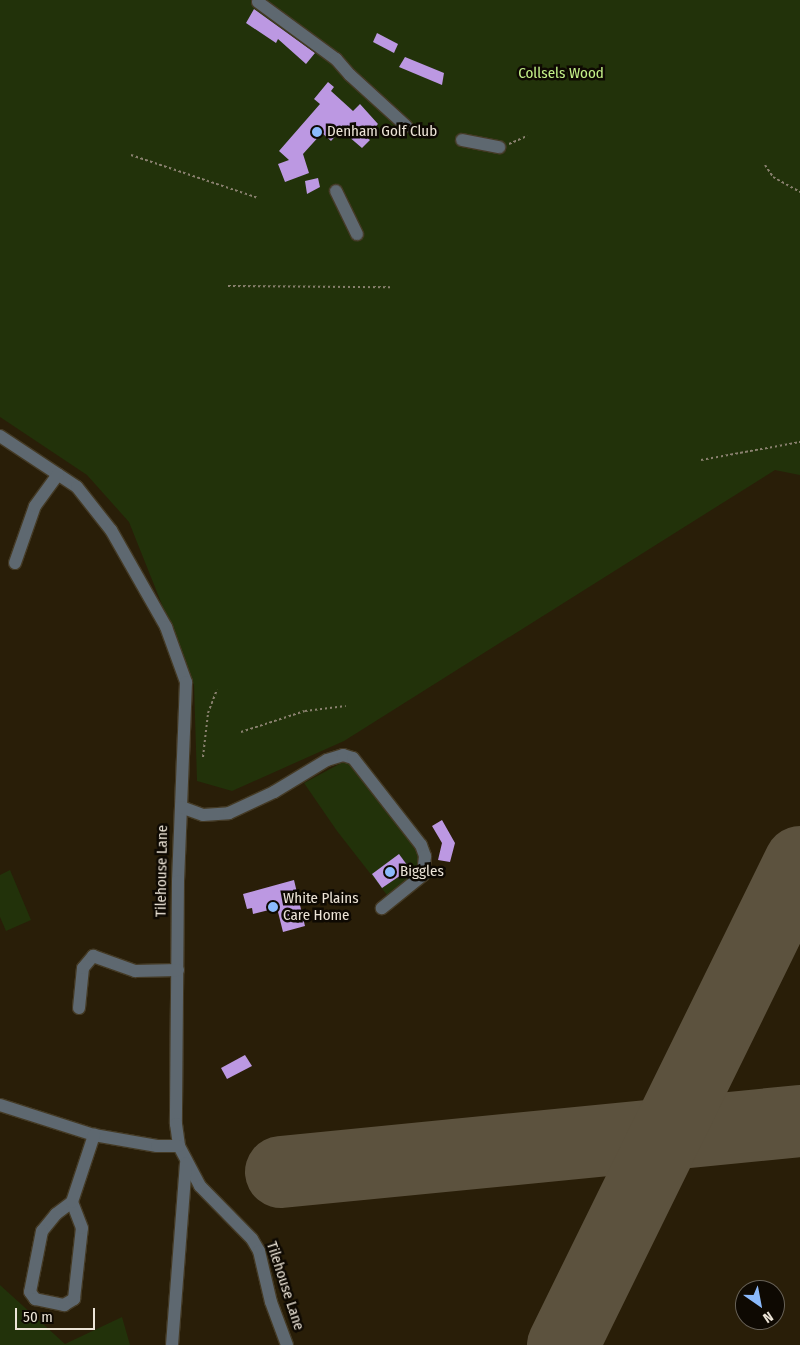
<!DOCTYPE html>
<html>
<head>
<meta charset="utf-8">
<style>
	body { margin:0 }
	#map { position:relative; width:800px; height:1345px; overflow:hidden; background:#291e08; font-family:"Fira Sans Condensed",sans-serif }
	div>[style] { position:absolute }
	.green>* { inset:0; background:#22320a }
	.runway>* { height:72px; margin:-36px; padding:0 36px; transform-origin:36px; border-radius:36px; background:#5c523e }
	.building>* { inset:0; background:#bc98e2 }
	.path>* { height:2px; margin-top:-1px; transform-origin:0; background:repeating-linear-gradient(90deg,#89806e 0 2.5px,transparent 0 5px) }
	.roads { filter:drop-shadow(1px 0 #443a25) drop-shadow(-1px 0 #443a25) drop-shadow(0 1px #443a25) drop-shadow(0 -1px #443a25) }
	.minor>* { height:12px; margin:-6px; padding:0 6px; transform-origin:6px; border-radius:6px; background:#5e6870 }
	.dots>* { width:14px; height:14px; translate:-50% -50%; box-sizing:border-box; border:2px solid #0e0902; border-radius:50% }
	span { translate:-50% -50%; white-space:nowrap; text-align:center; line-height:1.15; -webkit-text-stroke:5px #0e0902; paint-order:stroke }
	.park-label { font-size:15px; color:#c3f088 }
	.poi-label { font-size:15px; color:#ece4d7 }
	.left { translate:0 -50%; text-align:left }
	.street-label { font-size:15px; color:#ece4d7 }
	.north { position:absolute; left:735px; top:1280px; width:50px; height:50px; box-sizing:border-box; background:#0e0902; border:1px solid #676157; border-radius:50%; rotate:147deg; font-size:14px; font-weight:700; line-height:20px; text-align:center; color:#ece4d7 }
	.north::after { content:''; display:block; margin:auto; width:18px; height:22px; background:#8bbafc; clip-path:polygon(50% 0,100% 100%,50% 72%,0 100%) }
	.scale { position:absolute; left:15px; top:1308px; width:80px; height:22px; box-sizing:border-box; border:2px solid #ece4d7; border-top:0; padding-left:6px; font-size:15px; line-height:18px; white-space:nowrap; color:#ece4d7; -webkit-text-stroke:4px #0e0902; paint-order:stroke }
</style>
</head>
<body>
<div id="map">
	<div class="green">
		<div style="clip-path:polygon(0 0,800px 0,800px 475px,775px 470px,344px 741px,232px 791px,197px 781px,194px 685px,129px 522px,87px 475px,0 417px)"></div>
		<div style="clip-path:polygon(343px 762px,353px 763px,420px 848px,421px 871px,392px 896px,387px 895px,337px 831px,304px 783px)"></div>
		<div style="clip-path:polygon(10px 870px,31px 920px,6px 931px,0 917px,0 875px)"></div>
		<div style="clip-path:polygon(0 1285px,65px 1344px,122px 1317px,130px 1345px,0 1345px)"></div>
	</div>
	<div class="runway">
		<div style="left:281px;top:1172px;width:521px;rotate:-5.61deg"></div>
		<div style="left:563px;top:1345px;width:538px;rotate:-63.86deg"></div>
	</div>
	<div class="building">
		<div style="clip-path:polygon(254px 9px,315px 53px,306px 64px,278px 39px,276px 43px,246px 23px)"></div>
		<div style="clip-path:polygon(377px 33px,398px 44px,394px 53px,373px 42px)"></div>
		<div style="clip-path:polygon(405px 57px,444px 73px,442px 85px,399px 67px)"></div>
		<div style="clip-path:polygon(328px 82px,334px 87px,331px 91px,353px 111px,360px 104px,378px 124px,366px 137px,370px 140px,362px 148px,341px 130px,331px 141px,322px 133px,303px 154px,309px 173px,285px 182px,278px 164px,289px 160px,279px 151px,320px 104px,314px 99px)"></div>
		<div style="clip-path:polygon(318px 178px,320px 187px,307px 194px,305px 181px)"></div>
		<div style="clip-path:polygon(442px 820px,455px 843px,450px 862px,438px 860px,442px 843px,432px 826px)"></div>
		<div style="clip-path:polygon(399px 854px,410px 869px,382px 888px,372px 874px)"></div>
		<div style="clip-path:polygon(294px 880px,305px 926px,283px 932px,277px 908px,253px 914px,252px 908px,247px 909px,243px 894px)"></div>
		<div style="clip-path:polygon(245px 1055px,252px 1066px,227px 1079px,221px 1068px)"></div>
	</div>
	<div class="path">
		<div style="left:509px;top:144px;width:20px;rotate:-24deg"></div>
		<div style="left:131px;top:155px;width:134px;rotate:18.7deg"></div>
		<div style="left:765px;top:165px;width:14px;rotate:56deg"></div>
		<div style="left:773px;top:177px;width:31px;rotate:29deg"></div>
		<div style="left:228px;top:286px;width:162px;rotate:0.4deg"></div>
		<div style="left:701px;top:460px;width:101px;rotate:-10.3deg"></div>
		<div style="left:241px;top:732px;width:67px;rotate:-18.2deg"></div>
		<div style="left:305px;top:711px;width:41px;rotate:-7deg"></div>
		<div style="left:203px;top:757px;width:44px;rotate:-83.5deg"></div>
		<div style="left:208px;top:713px;width:25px;rotate:-69deg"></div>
	</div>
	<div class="roads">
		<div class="minor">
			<div style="left:258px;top:2px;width:97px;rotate:36.2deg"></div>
			<div style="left:336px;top:59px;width:21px;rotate:49deg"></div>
			<div style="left:350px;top:75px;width:76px;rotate:42.3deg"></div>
			<div style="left:462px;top:140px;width:38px;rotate:11deg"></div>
			<div style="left:336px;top:191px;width:48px;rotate:64deg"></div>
			<div style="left:0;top:436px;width:92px;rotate:33.5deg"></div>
			<div style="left:77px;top:487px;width:55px;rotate:51.7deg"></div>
			<div style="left:111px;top:530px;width:112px;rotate:60.4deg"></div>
			<div style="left:166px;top:627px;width:59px;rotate:70deg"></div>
			<div style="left:186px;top:682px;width:199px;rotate:92.3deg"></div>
			<div style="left:178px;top:881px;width:243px;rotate:90.5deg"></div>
			<div style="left:176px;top:1124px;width:22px;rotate:82deg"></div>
			<div style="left:179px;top:1146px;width:45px;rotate:62.3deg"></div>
			<div style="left:200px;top:1186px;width:74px;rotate:45.5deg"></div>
			<div style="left:252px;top:1239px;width:14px;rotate:60deg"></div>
			<div style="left:259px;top:1251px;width:52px;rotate:76.8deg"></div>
			<div style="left:271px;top:1302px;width:46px;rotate:69.6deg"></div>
			<div style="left:15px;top:563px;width:60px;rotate:-70.7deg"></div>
			<div style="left:35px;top:506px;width:39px;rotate:-54deg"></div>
			<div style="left:181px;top:807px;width:23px;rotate:20deg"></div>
			<div style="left:203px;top:815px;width:26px;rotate:-4deg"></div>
			<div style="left:229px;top:813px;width:50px;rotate:-25deg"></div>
			<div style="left:274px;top:792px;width:62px;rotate:-31.1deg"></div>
			<div style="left:327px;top:760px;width:17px;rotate:-17deg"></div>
			<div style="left:343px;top:755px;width:10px;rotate:17deg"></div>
			<div style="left:353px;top:758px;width:110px;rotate:52deg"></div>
			<div style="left:421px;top:845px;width:12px;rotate:70deg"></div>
			<div style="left:425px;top:856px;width:19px;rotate:96deg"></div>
			<div style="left:423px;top:875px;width:53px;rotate:141.2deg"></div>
			<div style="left:79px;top:1008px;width:40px;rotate:-84.3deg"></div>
			<div style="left:83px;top:968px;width:16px;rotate:-50deg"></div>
			<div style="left:93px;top:956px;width:45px;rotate:19.7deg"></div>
			<div style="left:135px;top:971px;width:43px;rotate:-1.3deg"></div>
			<div style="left:0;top:1105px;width:99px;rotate:17.7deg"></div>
			<div style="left:94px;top:1135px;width:64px;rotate:9.9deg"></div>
			<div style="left:157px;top:1146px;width:22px"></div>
			<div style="left:72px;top:1202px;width:20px;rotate:143deg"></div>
			<div style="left:56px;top:1214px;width:22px;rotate:129deg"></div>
			<div style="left:42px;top:1231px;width:62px;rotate:101.1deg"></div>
			<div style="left:30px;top:1292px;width:9px;rotate:54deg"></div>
			<div style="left:35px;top:1299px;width:30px;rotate:12deg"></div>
			<div style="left:64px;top:1305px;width:12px;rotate:-31deg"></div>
			<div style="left:74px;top:1299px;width:71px;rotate:-83.6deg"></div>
			<div style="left:82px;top:1228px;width:28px;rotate:-111deg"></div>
			<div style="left:72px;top:1202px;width:71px;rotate:-71.8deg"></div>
			<div style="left:172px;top:1345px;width:182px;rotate:-85.6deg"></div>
		</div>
	</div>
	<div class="dots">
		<div style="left:317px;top:132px;background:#8bbafc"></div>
		<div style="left:390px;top:872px;background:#8bbafc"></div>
		<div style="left:273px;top:907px;background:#8bbafc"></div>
	</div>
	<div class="park-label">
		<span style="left:561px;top:74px">Collsels Wood</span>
	</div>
	<div class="poi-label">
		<span class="left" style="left:327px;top:132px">Denham Golf Club</span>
		<span class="left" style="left:400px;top:872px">Biggles</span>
		<span class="left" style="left:283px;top:907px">White Plains<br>Care Home</span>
	</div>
	<div class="street-label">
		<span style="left:162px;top:871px;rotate:-89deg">Tilehouse Lane</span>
		<span style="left:285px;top:1286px;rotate:72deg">Tilehouse Lane</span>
	</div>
	<div class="north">N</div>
	<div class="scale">50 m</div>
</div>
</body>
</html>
